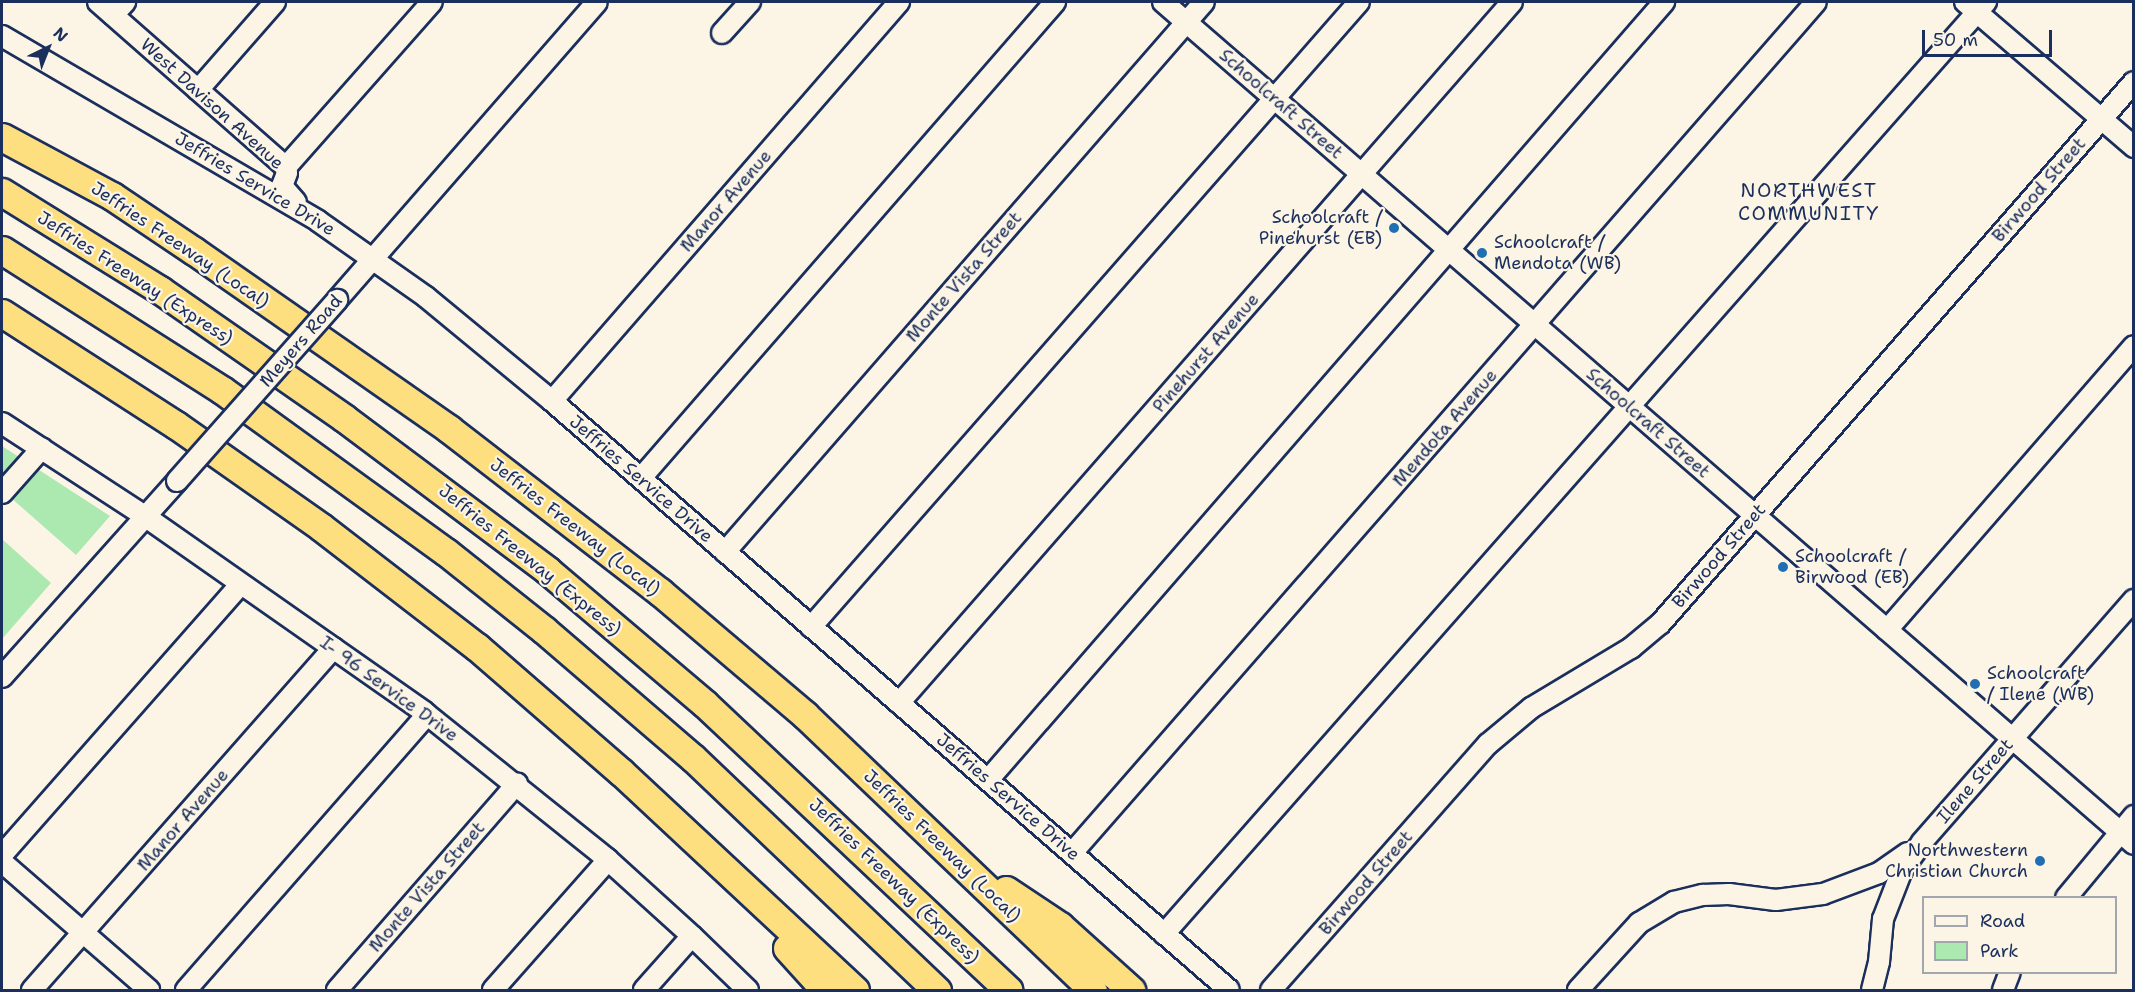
<!DOCTYPE html>
<html>
<head>
<meta charset="utf-8">
<style>
	body { margin:0 }
	#map { position:relative; width:2135px; height:992px; overflow:hidden; background:#fcf5e5; font-family:"Shantell Sans",sans-serif }
	div>[style] { position:absolute }
	.green>* { inset:0; background:#abe9b0 }
	.roads { filter:drop-shadow(2px 0 #1b2f5e) drop-shadow(-2px 0 #1b2f5e) drop-shadow(0 2px #1b2f5e) drop-shadow(0 -2px #1b2f5e) }
	.minor>* { height:20px; margin:-10px; padding:0 10px; transform-origin:10px; border-radius:10px; background:#fcf5e5 }
	.highway>* { height:27px; margin:-13.5px; padding:0 13.5px; transform-origin:13.5px; border-radius:13.5px; background:#fedf80 }
	.bridges { filter:drop-shadow(2px 0 #1b2f5e) drop-shadow(-2px 0 #1b2f5e) drop-shadow(0 2px #1b2f5e) drop-shadow(0 -2px #1b2f5e) }
	.minor-bridge>* { height:20px; margin:-10px; padding:0 10px; transform-origin:10px; border-radius:10px; background:#fcf5e5 }
	.dots>* { width:16px; height:16px; translate:-50% -50%; box-sizing:border-box; border:3px solid #fcf5e5; border-radius:50% }
	span { translate:-50% -50%; white-space:nowrap; text-align:center; line-height:1.15; -webkit-text-stroke:4.5px #fcf5e5; paint-order:stroke }
	.street-label { font-size:18px; color:#1b2f5e }
	.poi-label { font-size:18px; color:#1b2f5e }
	.right { translate:-100% -50%; text-align:right }
	.left { translate:0 -50%; text-align:left }
	.neighbourhood-label { font-size:20px; color:#1b2f5e; letter-spacing:1.5px }
	.frame { position:absolute; inset:0; border:3px solid #1b2f5e; pointer-events:none }
	.legend { position:absolute; left:1922px; top:896px; width:195px; height:78px; box-sizing:border-box; background:#fcf5e5; border:2px solid #a2a6af; margin:0; padding:8px 10px; list-style:none; font-size:18px; color:#1b2f5e }
	.legend li { display:flex; align-items:center; gap:12px; height:30px }
	.legend b { width:30px; border:2px solid #a2a6af }
	.north { position:absolute; left:18px; top:18px; width:60px; height:60px; -webkit-text-stroke:4px #fcf5e5; paint-order:stroke; rotate:43deg; font-size:16px; font-weight:700; line-height:24px; text-align:center; color:#1b2f5e }
	.north::after { content:''; display:block; margin:auto; width:21px; height:27px; background:#1b2f5e; clip-path:polygon(50% 0,100% 100%,50% 72%,0 100%) }
	.scale { position:absolute; left:1922px; top:30px; width:130px; height:27px; box-sizing:border-box; border:3px solid #1b2f5e; border-top:0; padding-left:8px; font-size:18px; line-height:21px; white-space:nowrap; color:#1b2f5e; -webkit-text-stroke:4px #fcf5e5; paint-order:stroke }
</style>
</head>
<body>
<div id="map">
	<div class="green">
		<div style="clip-path:polygon(2px 446px,110px 516px,76px 555px,10px 497px,2px 505px)"></div>
		<div style="clip-path:polygon(2px 539px,51px 583px,2px 639px)"></div>
	</div>
	<div class="roads">
		<div class="minor">
			<div style="left:98px;top:2px;width:250px;rotate:41.3deg"></div>
			<div style="left:286px;top:167px;width:6px;rotate:81deg"></div>
			<div style="left:287px;top:173px;width:14px;rotate:111deg"></div>
			<div style="left:282px;top:186px;width:21px;rotate:49deg"></div>
			<div style="left:1163px;top:2px;width:1285px;rotate:40.93deg"></div>
			<div style="left:1965px;top:2px;width:223px;rotate:40.6deg"></div>
			<div style="left:113px;top:15px;width:18px;rotate:-47deg"></div>
			<div style="left:722px;top:33px;width:42px;rotate:-47.9deg"></div>
			<div style="left:2px;top:36px;width:366px;rotate:30.3deg"></div>
			<div style="left:318px;top:221px;width:132px;rotate:35.1deg"></div>
			<div style="left:426px;top:297px;width:163px;rotate:39.5deg"></div>
			<div style="left:552px;top:401px;width:897px;rotate:41.02deg"></div>
			<div style="left:198px;top:90px;width:117px;rotate:-48.8deg"></div>
			<div style="left:286px;top:167px;width:220px;rotate:-48.5deg"></div>
			<div style="left:337px;top:300px;width:395px;rotate:-48.9deg"></div>
			<div style="left:552px;top:401px;width:529px;rotate:-48.99deg"></div>
			<div style="left:2px;top:423px;width:172px;rotate:33.1deg"></div>
			<div style="left:146px;top:517px;width:340px;rotate:35deg"></div>
			<div style="left:424px;top:712px;width:233px;rotate:38.7deg"></div>
			<div style="left:606px;top:858px;width:116px;rotate:42.2deg"></div>
			<div style="left:692px;top:936px;width:78px;rotate:44deg"></div>
			<div style="left:641px;top:478px;width:631px;rotate:-48.98deg"></div>
			<div style="left:2px;top:493px;width:60px;rotate:-48.4deg"></div>
			<div style="left:725px;top:552px;width:729px;rotate:-48.95deg"></div>
			<div style="left:811px;top:627px;width:831px;rotate:-48.76deg"></div>
			<div style="left:1887px;top:630px;width:376px;rotate:-49deg"></div>
			<div style="left:2px;top:677px;width:263px;rotate:-48.2deg"></div>
			<div style="left:899px;top:703px;width:931px;rotate:-48.83deg"></div>
			<div style="left:988px;top:780px;width:1031px;rotate:-49.01deg"></div>
			<div style="left:1072px;top:853px;width:1130px;rotate:-48.84deg"></div>
			<div style="left:2px;top:855px;width:361px;rotate:-48.6deg"></div>
			<div style="left:2px;top:862px;width:195px;rotate:41deg"></div>
			<div style="left:2066px;top:898px;width:107px;rotate:-50.3deg"></div>
			<div style="left:1164px;top:934px;width:1243px;rotate:-48.59deg"></div>
			<div style="left:32px;top:990px;width:456px;rotate:-48.6deg"></div>
			<div style="left:186px;top:990px;width:366px;rotate:-48.8deg"></div>
			<div style="left:337px;top:990px;width:274px;rotate:-48.9deg"></div>
			<div style="left:493px;top:990px;width:174px;rotate:-48.5deg"></div>
			<div style="left:644px;top:990px;width:72px;rotate:-48.4deg"></div>
			<div style="left:1271px;top:990px;width:328px;rotate:-48.6deg"></div>
			<div style="left:1488px;top:744px;width:56px;rotate:-39.9deg"></div>
			<div style="left:1531px;top:708px;width:117px;rotate:-31deg"></div>
			<div style="left:1631px;top:648px;width:38px;rotate:-40deg"></div>
			<div style="left:1660px;top:624px;width:720px;rotate:-48.83deg"></div>
			<div style="left:1578px;top:990px;width:91px;rotate:-47.7deg"></div>
			<div style="left:1639px;top:923px;width:41px;rotate:-31deg"></div>
			<div style="left:1674px;top:902px;width:30px;rotate:-14deg"></div>
			<div style="left:1703px;top:895px;width:26px;rotate:-2deg"></div>
			<div style="left:1729px;top:894px;width:47px;rotate:7.3deg"></div>
			<div style="left:1776px;top:900px;width:47px;rotate:-7.3deg"></div>
			<div style="left:1823px;top:894px;width:60px;rotate:-20.6deg"></div>
			<div style="left:1879px;top:873px;width:35px;rotate:-35deg"></div>
			<div style="left:1872px;top:990px;width:29px;rotate:-76deg"></div>
			<div style="left:1879px;top:962px;width:43px;rotate:-84.7deg"></div>
			<div style="left:1883px;top:919px;width:53px;rotate:-68.8deg"></div>
			<div style="left:1902px;top:870px;width:34px;rotate:-54deg"></div>
			<div style="left:1922px;top:842px;width:322px;rotate:-48.8deg"></div>
			<div style="left:2003px;top:990px;width:19px;rotate:-69deg"></div>
		</div>
		<div class="highway">
			<div style="left:2px;top:137px;width:125px;rotate:28.2deg"></div>
			<div style="left:112px;top:196px;width:99px;rotate:33.9deg"></div>
			<div style="left:194px;top:251px;width:311px;rotate:34.9deg"></div>
			<div style="left:449px;top:429px;width:267px;rotate:37.7deg"></div>
			<div style="left:660px;top:592px;width:190px;rotate:40.3deg"></div>
			<div style="left:805px;top:715px;width:398px;rotate:43.7deg"></div>
			<div style="left:2px;top:192px;width:186px;rotate:31.8deg"></div>
			<div style="left:160px;top:290px;width:224px;rotate:34.8deg"></div>
			<div style="left:344px;top:418px;width:254px;rotate:36.8deg"></div>
			<div style="left:547px;top:570px;width:207px;rotate:40.3deg"></div>
			<div style="left:705px;top:704px;width:417px;rotate:43.3deg"></div>
			<div style="left:2px;top:250px;width:261px;rotate:32.5deg"></div>
			<div style="left:222px;top:390px;width:276px;rotate:35.9deg"></div>
			<div style="left:446px;top:552px;width:125px;rotate:38.5deg"></div>
			<div style="left:544px;top:630px;width:196px;rotate:40.7deg"></div>
			<div style="left:693px;top:758px;width:337px;rotate:43.6deg"></div>
			<div style="left:2px;top:313px;width:207px;rotate:32.8deg"></div>
			<div style="left:176px;top:425px;width:177px;rotate:35.1deg"></div>
			<div style="left:321px;top:527px;width:197px;rotate:37.6deg"></div>
			<div style="left:477px;top:647px;width:191px;rotate:41deg"></div>
			<div style="left:621px;top:772px;width:320px;rotate:43deg"></div>
			<div style="left:1006px;top:890px;width:65px;rotate:33.7deg"></div>
			<div style="left:1060px;top:926px;width:96px;rotate:42deg"></div>
			<div style="left:787px;top:948px;width:57px;rotate:47.9deg"></div>
		</div>
	</div>
	<div class="bridges">
		<div class="minor-bridge">
			<div style="left:177px;top:481px;width:242px;rotate:-48.5deg"></div>
		</div>
	</div>
	<div class="dots">
		<div style="left:1394px;top:228px;background:#1f6fb2"></div>
		<div style="left:1482px;top:253px;background:#1f6fb2"></div>
		<div style="left:1783px;top:567px;background:#1f6fb2"></div>
		<div style="left:1975px;top:684px;background:#1f6fb2"></div>
		<div style="left:2040px;top:861px;background:#1f6fb2"></div>
	</div>
	<div class="street-label">
		<span style="left:212px;top:104px;rotate:42deg">West Davison Avenue</span>
		<span style="left:1281px;top:104px;rotate:41deg">Schoolcraft Street</span>
		<span style="left:255px;top:184px;rotate:31deg">Jeffries Service Drive</span>
		<span style="left:2039px;top:190px;rotate:-49deg">Birwood Street</span>
		<span style="left:726px;top:201px;rotate:-49deg">Manor Avenue</span>
		<span style="left:180px;top:245px;rotate:34deg">Jeffries Freeway (Local)</span>
		<span style="left:964px;top:277px;rotate:-49deg">Monte Vista Street</span>
		<span style="left:135px;top:278px;rotate:33deg">Jeffries Freeway (Express)</span>
		<span style="left:301px;top:341px;rotate:-49deg">Meyers Road</span>
		<span style="left:1206px;top:353px;rotate:-49deg">Pinehurst Avenue</span>
		<span style="left:1648px;top:423px;rotate:41deg">Schoolcraft Street</span>
		<span style="left:1445px;top:428px;rotate:-49deg">Mendota Avenue</span>
		<span style="left:641px;top:479px;rotate:41deg">Jeffries Service Drive</span>
		<span style="left:575px;top:527px;rotate:38deg">Jeffries Freeway (Local)</span>
		<span style="left:1719px;top:556px;rotate:-49deg">Birwood Street</span>
		<span style="left:530px;top:560px;rotate:39deg">Jeffries Freeway (Express)</span>
		<span style="left:389px;top:689px;rotate:36deg">I- 96 Service Drive</span>
		<span style="left:1975px;top:781px;rotate:-49deg">Ilene Street</span>
		<span style="left:1008px;top:797px;rotate:41deg">Jeffries Service Drive</span>
		<span style="left:183px;top:820px;rotate:-49deg">Manor Avenue</span>
		<span style="left:942px;top:846px;rotate:44deg">Jeffries Freeway (Local)</span>
		<span style="left:894px;top:881px;rotate:44deg">Jeffries Freeway (Express)</span>
		<span style="left:1366px;top:883px;rotate:-49deg">Birwood Street</span>
		<span style="left:427px;top:887px;rotate:-49deg">Monte Vista Street</span>
	</div>
	<div class="poi-label">
		<span class="right" style="left:1382px;top:228px">Schoolcraft /<br>Pinehurst (EB)</span>
		<span class="left" style="left:1494px;top:253px">Schoolcraft /<br>Mendota (WB)</span>
		<span class="left" style="left:1795px;top:567px">Schoolcraft /<br>Birwood (EB)</span>
		<span class="left" style="left:1987px;top:684px">Schoolcraft<br>/ Ilene (WB)</span>
		<span class="right" style="left:2028px;top:861px">Northwestern<br>Christian Church</span>
	</div>
	<div class="neighbourhood-label">
		<span style="left:1809px;top:202px">NORTHWEST<br>COMMUNITY</span>
	</div>
	<div class="frame"></div>
	<ul class="legend">
	<li><b style="height:8px;background:#fcf5e5"></b>Road</li>
	<li><b style="height:16px;background:#abe9b0"></b>Park</li>
	</ul>
	<div class="north">N</div>
	<div class="scale">50 m</div>
</div>
</body>
</html>
